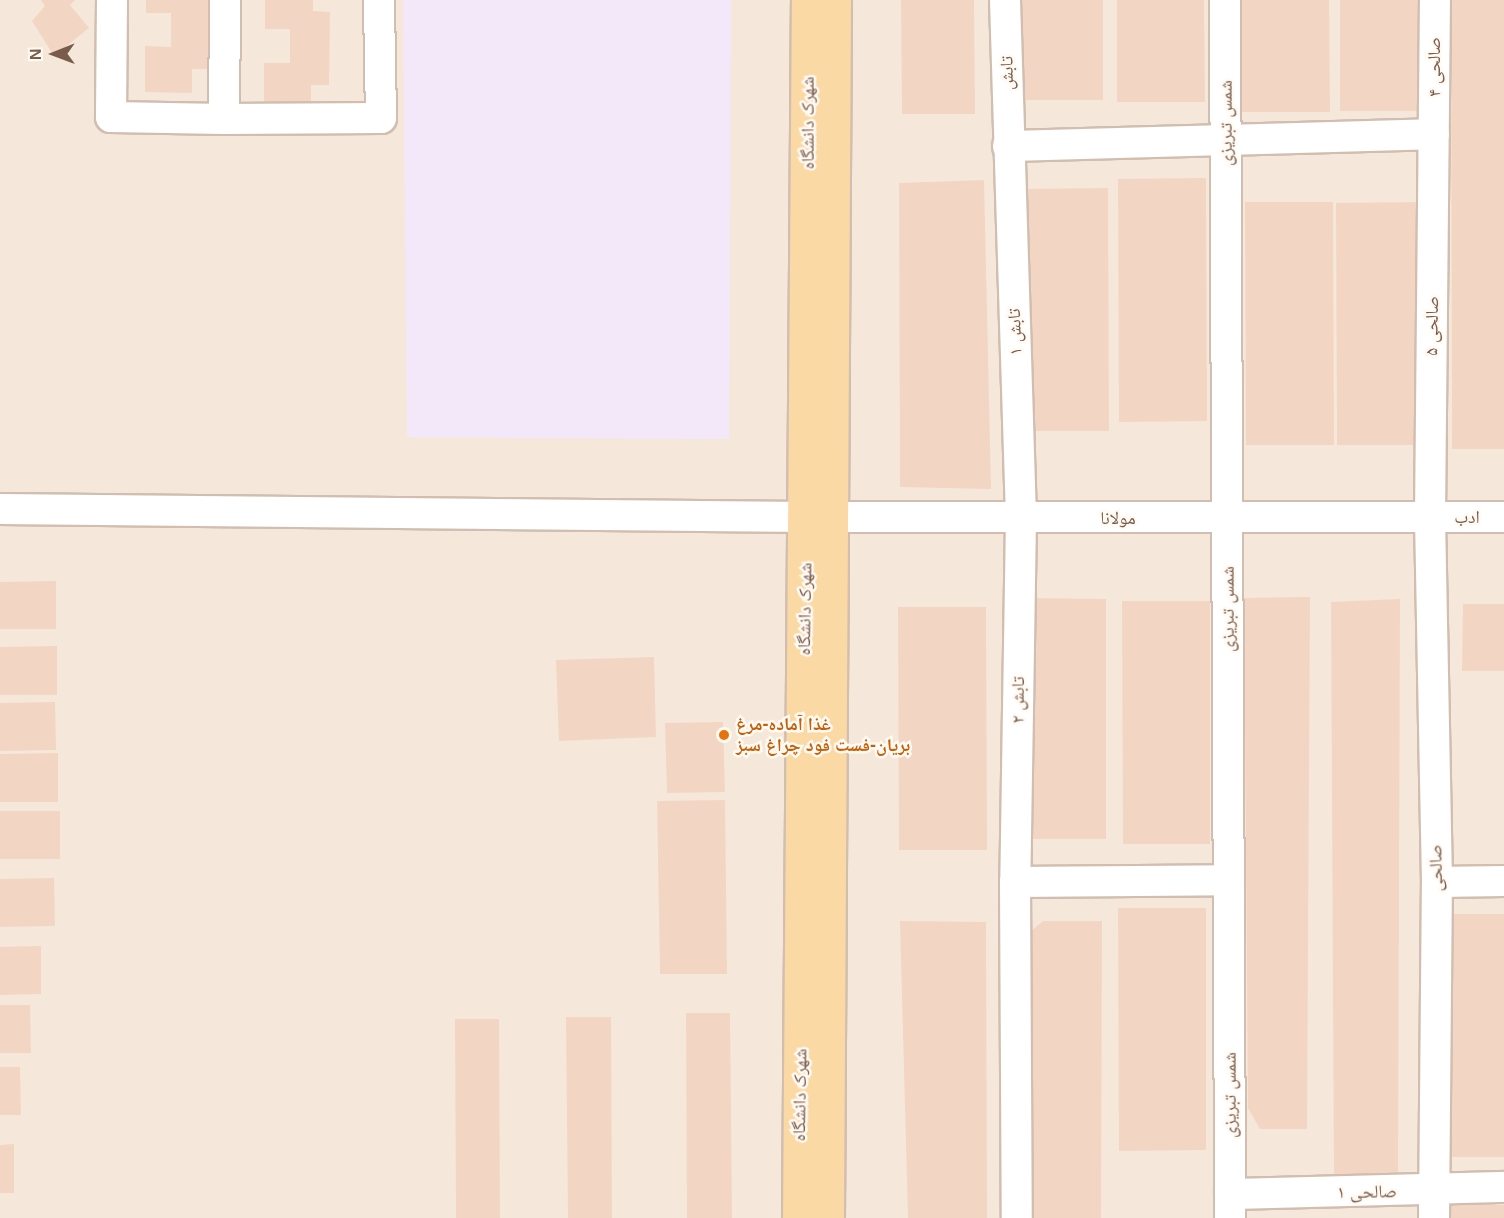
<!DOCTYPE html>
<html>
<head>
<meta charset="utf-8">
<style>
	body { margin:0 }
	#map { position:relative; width:1504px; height:1218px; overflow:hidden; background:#fdf6ec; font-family:Helvetica,"Noto Naskh Arabic",sans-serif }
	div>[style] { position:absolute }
	.residential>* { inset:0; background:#f5e8da }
	.education>* { inset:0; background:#f3e8fa }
	.building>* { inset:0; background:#f3d5c3 }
	.roads { filter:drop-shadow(2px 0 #d1beb0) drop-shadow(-2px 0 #d1beb0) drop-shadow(0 2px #d1beb0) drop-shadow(0 -2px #d1beb0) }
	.minor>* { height:30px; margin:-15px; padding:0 15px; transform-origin:15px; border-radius:15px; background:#fff }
	.major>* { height:33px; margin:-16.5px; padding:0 16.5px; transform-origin:16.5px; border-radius:16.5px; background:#fbd9a5 }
	.dots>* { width:16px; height:16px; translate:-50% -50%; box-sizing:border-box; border:3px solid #fffaf3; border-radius:50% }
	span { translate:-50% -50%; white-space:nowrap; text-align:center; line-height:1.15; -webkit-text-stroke:5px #fffaf3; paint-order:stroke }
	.street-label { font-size:18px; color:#7a5c4d }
	.food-label { font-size:18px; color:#c56008; font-weight:700 }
	.left { translate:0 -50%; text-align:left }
	.north { position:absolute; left:24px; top:24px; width:60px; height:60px; -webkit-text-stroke:4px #fffaf3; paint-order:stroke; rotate:269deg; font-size:16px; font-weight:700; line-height:24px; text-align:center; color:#7a5c4d }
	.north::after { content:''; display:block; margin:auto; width:21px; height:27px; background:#7a5c4d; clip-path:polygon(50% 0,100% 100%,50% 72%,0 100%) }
</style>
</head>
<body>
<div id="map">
	<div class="residential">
		<div style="clip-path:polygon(0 0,1504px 0,1504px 1218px,0 1218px)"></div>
	</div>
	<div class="education">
		<div style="clip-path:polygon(403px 0,731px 0,729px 439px,407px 437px)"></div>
	</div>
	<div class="building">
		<div style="clip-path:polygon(41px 0,75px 0,70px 5px,89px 28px,54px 56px,32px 21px,45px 6px)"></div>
		<div style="clip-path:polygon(146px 0,211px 0,210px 69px,192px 69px,192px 93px,145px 92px,145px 46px,171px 47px,171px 13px,146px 13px)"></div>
		<div style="clip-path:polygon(265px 0,313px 0,313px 11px,330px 12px,329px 85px,311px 85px,311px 110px,264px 109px,264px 63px,290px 63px,290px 29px,265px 29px)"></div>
		<div style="clip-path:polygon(901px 0,974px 0,975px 114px,902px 114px)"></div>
		<div style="clip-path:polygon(1015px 0,1103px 0,1103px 100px,1015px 100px)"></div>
		<div style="clip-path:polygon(1117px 0,1204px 0,1205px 102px,1117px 102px)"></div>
		<div style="clip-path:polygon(1242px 0,1329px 0,1330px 112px,1242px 112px)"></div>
		<div style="clip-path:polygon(1340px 0,1427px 0,1428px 111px,1340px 111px)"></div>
		<div style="clip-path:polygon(1451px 0,1504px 0,1504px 449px,1452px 449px)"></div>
		<div style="clip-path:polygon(1206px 178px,1207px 421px,1119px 422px,1118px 179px)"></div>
		<div style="clip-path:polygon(984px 180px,991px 489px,900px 487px,899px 183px)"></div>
		<div style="clip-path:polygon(1108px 188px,1109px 431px,1021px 431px,1021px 189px)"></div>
		<div style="clip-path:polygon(1245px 202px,1333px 202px,1334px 445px,1246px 445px)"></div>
		<div style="clip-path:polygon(1423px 202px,1424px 445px,1337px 445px,1336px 203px)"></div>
		<div style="clip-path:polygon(56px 581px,56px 629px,0 629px,0 582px)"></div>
		<div style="clip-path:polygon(1310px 597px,1307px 1129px,1260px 1129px,1248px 1108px,1244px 598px)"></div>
		<div style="clip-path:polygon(1028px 598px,1106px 599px,1106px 839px,1027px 839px)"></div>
		<div style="clip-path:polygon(1400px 599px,1398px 1178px,1334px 1179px,1331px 602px)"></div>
		<div style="clip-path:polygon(1122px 601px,1210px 601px,1210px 844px,1123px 844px)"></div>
		<div style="clip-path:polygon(1463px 604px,1504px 604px,1504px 671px,1462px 671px)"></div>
		<div style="clip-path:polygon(898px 607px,986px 607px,987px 850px,899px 850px)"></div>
		<div style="clip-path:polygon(57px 646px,57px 695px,0 695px,0 647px)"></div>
		<div style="clip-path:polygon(654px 657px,656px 737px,559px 741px,556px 660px)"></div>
		<div style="clip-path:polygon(55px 702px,56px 750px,0 751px,0 703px)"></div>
		<div style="clip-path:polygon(723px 722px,725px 792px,667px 793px,665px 723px)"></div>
		<div style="clip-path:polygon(58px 753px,58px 802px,0 802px,0 754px)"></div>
		<div style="clip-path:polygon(725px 800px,727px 974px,660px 974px,657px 801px)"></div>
		<div style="clip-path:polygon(0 811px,60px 811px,60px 859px,0 859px)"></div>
		<div style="clip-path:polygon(54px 878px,55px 926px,0 927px,0 879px)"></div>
		<div style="clip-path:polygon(1118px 908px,1206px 908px,1206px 1150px,1119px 1151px)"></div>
		<div style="clip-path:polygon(1449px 914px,1504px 914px,1504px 1157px,1450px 1157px)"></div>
		<div style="clip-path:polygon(900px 921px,986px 922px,987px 1218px,908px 1218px)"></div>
		<div style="clip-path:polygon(1043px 921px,1102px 921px,1101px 1218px,1028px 1218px,1031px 931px)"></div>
		<div style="clip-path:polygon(41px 946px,41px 994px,0 995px,0 947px)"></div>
		<div style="clip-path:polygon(0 1005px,30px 1005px,31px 1053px,0 1053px)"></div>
		<div style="clip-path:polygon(686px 1013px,730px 1013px,732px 1218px,687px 1218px)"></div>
		<div style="clip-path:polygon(566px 1017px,611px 1017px,612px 1218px,568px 1218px)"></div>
		<div style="clip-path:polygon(455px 1019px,499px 1019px,500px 1218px,456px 1218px)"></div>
		<div style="clip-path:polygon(0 1067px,20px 1067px,21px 1115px,0 1115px)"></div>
		<div style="clip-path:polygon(14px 1144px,14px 1193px,0 1193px,0 1145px)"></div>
		<div style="clip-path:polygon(1451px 1205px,1504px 1205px,1504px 1218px,1451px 1218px)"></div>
	</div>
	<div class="roads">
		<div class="minor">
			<div style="left:112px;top:0;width:117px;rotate:90.5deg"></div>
			<div style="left:111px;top:117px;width:113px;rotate:1deg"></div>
			<div style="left:224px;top:119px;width:157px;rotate:-0.4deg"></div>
			<div style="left:381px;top:118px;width:118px;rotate:-91deg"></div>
			<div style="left:1005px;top:0;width:518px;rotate:88.23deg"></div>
			<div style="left:1021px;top:518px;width:364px;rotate:90.9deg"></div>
			<div style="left:1015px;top:882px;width:336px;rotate:89.7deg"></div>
			<div style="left:1225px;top:0;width:1218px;rotate:89.76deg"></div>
			<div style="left:224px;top:119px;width:119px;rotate:-89.5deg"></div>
			<div style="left:1008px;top:146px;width:426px;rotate:-1.6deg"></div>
			<div style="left:0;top:509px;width:805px;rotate:0.57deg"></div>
			<div style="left:805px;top:517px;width:699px"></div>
			<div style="left:1015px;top:882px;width:214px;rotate:-0.5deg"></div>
			<div style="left:1437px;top:882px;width:67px;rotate:-0.9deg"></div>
			<div style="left:1230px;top:1194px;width:274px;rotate:-1.5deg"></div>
			<div style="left:1434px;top:1218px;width:336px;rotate:-89.5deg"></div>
			<div style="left:1437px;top:882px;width:365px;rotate:-91.1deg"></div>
			<div style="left:1430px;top:517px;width:517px;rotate:-89.45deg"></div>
		</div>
		<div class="major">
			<div style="left:799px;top:1218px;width:1218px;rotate:-89.58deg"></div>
			<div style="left:827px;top:1218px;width:1218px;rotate:-89.67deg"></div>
		</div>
	</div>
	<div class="dots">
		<div style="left:724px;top:735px;background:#e8710a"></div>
	</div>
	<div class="street-label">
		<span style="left:1434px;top:67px;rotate:-90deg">صالحی ۴</span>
		<span style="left:1007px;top:73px;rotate:-91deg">تابش</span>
		<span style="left:808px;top:123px;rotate:-90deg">شهرک دانشگاه</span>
		<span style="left:1226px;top:123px;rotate:-90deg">شمس تبریزی</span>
		<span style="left:1432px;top:326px;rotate:-89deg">صالحی ۵</span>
		<span style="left:1015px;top:332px;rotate:-92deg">تابش ۱</span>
		<span style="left:1467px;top:517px">ادب</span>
		<span style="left:1118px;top:518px">مولانا</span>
		<span style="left:805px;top:609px;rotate:-89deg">شهرک دانشگاه</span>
		<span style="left:1228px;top:609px;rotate:-90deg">شمس تبریزی</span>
		<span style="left:1018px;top:700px;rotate:-89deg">تابش ۲</span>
		<span style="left:1436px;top:868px;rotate:-91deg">صالحی</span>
		<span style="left:800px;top:1095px;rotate:-89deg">شهرک دانشگاه</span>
		<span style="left:1230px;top:1095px;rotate:-90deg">شمس تبریزی</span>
		<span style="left:1367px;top:1192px;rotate:-1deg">صالحی ۱</span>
	</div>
	<div class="food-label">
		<span class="left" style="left:736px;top:735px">غذا آماده-مرغ<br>بریان-فست فود چراغ سبز</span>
	</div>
	<div class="north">N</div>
</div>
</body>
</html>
